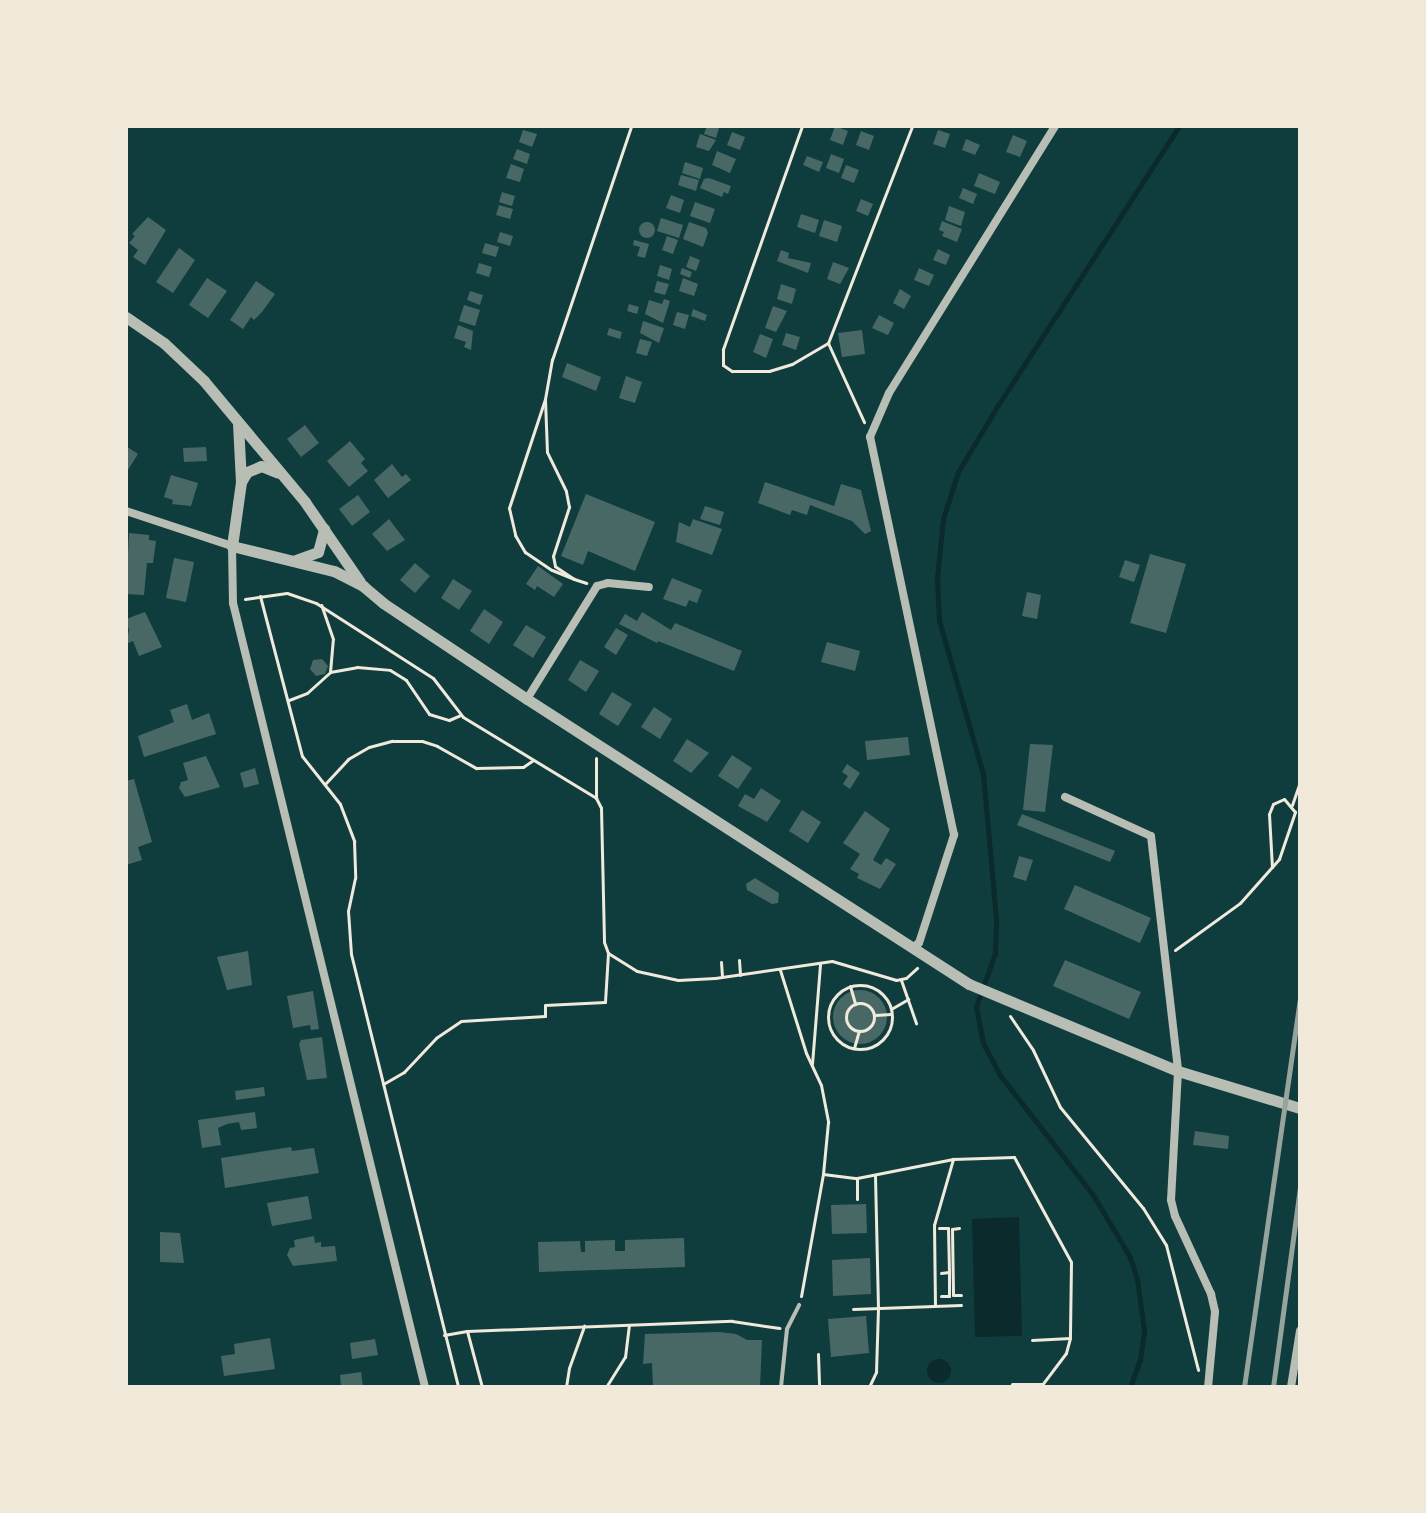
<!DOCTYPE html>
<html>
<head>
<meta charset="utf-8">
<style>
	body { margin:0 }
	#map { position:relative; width:1426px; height:1513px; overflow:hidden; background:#0f3d3e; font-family:"Work Sans",sans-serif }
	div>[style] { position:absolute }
	.water>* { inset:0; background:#0a2a2b }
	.round { border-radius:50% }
	.stream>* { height:5px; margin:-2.5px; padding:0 2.5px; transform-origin:2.5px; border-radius:2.5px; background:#0a2a2b }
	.building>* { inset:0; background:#486865 }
	.path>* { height:3px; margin:-1.5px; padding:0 1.5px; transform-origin:1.5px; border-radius:1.5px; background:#f1e9da }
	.path>.ring { margin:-1.5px; padding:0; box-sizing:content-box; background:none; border:3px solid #f1e9da; border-radius:50% }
	.service>* { height:4px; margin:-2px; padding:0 2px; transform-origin:2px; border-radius:2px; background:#b8beb3 }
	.minor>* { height:8px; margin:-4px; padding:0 4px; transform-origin:4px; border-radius:4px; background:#b8beb3 }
	.tertiary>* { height:11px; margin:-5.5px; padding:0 5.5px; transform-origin:5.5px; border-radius:5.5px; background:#b8beb3 }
	.rail>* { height:5px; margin:-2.5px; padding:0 2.5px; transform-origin:2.5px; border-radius:2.5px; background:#97a49c }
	span { translate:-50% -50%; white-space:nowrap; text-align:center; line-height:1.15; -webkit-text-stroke:6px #f1e9da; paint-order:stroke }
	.frame { position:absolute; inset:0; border:128px solid #f1e9da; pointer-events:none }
</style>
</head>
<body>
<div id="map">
	<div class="water">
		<div style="clip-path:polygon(1019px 1217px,1022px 1336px,975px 1337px,972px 1219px)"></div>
		<div class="round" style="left:927px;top:1359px;width:24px;height:24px"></div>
	</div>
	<div class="stream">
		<div style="left:1130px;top:1387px;width:29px;rotate:-70deg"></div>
		<div style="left:1140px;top:1360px;width:30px;rotate:-82deg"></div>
		<div style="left:1144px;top:1330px;width:51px;rotate:-97.8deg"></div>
		<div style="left:1137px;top:1279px;width:23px;rotate:-108deg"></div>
		<div style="left:1130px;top:1257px;width:72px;rotate:-120.8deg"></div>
		<div style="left:1093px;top:1195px;width:152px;rotate:-127.8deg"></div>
		<div style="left:1000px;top:1075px;width:36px;rotate:-118deg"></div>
		<div style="left:983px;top:1043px;width:37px;rotate:-101deg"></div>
		<div style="left:976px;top:1007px;width:57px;rotate:-70.6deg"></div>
		<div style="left:995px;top:953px;width:34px;rotate:-88deg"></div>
		<div style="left:996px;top:919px;width:146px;rotate:-95.1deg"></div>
		<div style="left:983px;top:774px;width:159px;rotate:-106deg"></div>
		<div style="left:939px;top:621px;width:44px;rotate:-92.6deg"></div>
		<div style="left:937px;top:577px;width:58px;rotate:-84.1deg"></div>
		<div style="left:943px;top:519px;width:49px;rotate:-72.3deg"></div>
		<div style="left:958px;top:472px;width:78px;rotate:-59.2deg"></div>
		<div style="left:998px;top:405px;width:333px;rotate:-57deg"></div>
	</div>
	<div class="building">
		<div style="clip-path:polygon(707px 126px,719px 128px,716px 138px,704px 134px)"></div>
		<div style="clip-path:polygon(835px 126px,848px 131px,843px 145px,830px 140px)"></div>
		<div style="clip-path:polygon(523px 130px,537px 134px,532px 147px,519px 142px)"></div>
		<div style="clip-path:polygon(938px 130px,950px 134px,945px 148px,933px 144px)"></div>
		<div style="clip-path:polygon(861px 131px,874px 136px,869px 150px,856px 145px)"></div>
		<div style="clip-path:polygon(732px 132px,745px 137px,740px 150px,727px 145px)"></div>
		<div style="clip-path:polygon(700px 134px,716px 140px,709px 151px,696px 147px)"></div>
		<div style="clip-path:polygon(1013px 135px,1027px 141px,1020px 157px,1006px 152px)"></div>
		<div style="clip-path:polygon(966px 139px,980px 145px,975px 155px,962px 150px)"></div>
		<div style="clip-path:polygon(517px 149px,530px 154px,527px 164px,513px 159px)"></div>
		<div style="clip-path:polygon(717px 151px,736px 159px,730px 173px,712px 165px)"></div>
		<div style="clip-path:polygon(831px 154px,844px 159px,839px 173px,826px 168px)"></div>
		<div style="clip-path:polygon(807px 156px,823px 162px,819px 172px,803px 165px)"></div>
		<div style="clip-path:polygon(685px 162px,703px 168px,700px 179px,682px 173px)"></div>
		<div style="clip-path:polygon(511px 164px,524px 169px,520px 182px,506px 178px)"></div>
		<div style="clip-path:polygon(846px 165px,859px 170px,854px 183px,841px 178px)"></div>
		<div style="clip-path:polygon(979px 173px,1000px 182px,995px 194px,974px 186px)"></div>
		<div style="clip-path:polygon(681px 175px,699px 180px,696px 191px,678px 185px)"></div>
		<div style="clip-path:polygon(709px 178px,731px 186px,728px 194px,724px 192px,722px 197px,700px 188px,704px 179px)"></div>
		<div style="clip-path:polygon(963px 188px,977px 194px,973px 204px,959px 198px)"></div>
		<div style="clip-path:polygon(502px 192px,515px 196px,512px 206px,499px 202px)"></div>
		<div style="clip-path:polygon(671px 195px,684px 200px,680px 213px,666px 208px)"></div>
		<div style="clip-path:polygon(861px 199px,873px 204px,868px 216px,856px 211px)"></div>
		<div style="clip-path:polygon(695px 202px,715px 209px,710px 223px,690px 216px)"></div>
		<div style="clip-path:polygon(499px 205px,513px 209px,510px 219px,496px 215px)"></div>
		<div style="clip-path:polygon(949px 206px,965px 212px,961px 226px,945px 220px)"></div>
		<div style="clip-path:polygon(801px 214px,819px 220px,815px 233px,797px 227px)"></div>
		<div style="clip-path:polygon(148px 217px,166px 230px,145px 265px,133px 257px,138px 250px,129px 243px,135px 236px,132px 234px)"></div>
		<div style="clip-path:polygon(661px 218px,683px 225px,679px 238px,657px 231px)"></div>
		<div style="clip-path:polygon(824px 220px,842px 226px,837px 242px,819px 236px)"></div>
		<div style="clip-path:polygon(942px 221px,962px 229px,957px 242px,942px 236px,944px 232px,939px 230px)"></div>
		<div style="clip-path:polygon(689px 222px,706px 228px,708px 233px,703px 247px,683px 239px)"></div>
		<div class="round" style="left:639px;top:222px;width:16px;height:16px"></div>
		<div style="clip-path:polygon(500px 232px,513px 236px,510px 246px,497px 242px)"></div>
		<div style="clip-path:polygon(667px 236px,678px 240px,673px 254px,662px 250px)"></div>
		<div style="clip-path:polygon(634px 240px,649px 244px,645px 258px,637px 256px,640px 247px,633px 245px)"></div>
		<div style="clip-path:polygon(485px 243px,499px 247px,496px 257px,482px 253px)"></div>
		<div style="clip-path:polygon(179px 248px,195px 260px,173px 293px,156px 282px)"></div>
		<div style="clip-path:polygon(938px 249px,950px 255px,946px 265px,933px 260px)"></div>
		<div style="clip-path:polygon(781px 250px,789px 253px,788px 258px,811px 263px,808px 273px,777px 261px)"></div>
		<div style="clip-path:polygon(690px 256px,700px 260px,696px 271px,686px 267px)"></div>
		<div style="clip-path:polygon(833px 262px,849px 268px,840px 284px,827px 279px)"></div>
		<div style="clip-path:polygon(479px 263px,492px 267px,489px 277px,476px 273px)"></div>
		<div style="clip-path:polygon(660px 265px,672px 269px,669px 280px,657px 276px)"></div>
		<div style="clip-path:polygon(682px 268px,692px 272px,690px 278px,680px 274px)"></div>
		<div style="clip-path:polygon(919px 268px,934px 275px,929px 286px,914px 280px)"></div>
		<div style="clip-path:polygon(207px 278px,227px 291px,208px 318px,189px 305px)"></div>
		<div style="clip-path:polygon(683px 278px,698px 284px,694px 296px,679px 291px)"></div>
		<div style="clip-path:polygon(256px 281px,275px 294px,262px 312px,254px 320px,251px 317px,243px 329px,230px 320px)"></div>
		<div style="clip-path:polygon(657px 281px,669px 284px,665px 295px,654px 292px)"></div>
		<div style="clip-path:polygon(781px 284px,796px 289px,792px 304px,777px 299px)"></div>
		<div style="clip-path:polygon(900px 289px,911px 296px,904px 309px,893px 303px)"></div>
		<div style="clip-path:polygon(470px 291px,483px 295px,480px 305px,467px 300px)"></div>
		<div style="clip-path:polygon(664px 299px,670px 301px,663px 323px,645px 314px,649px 300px,662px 304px)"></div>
		<div style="clip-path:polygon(629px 304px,639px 307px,637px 314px,627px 311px)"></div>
		<div style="clip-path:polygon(464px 305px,480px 310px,475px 326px,459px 321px)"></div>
		<div style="clip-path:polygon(773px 306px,787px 311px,776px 332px,765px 328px)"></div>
		<div style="clip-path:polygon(693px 309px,707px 315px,705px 321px,691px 316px)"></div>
		<div style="clip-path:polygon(677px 312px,689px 315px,685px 329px,673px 325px)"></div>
		<div style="clip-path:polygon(879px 315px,894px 323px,888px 335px,872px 328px)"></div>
		<div style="clip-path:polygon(643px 321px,664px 328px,659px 343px,640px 333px)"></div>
		<div style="clip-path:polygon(458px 325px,473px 331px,471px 350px,464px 347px,466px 342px,454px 338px)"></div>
		<div style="clip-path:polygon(609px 328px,622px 332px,620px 339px,607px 335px)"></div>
		<div style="clip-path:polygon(862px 330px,865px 354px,842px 357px,838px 333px)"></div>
		<div style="clip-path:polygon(786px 333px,800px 337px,796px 350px,782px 345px)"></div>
		<div style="clip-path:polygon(760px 334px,773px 339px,766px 358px,753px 352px)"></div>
		<div style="clip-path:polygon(640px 339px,652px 342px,647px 356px,636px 353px)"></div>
		<div style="clip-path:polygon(567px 363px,601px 377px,596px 391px,562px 377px)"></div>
		<div style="clip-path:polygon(626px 376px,642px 382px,635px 403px,619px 398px)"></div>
		<div style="clip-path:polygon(305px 425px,319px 443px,301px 457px,287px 439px)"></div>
		<div style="clip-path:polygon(350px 441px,365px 459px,361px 463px,368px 471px,349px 487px,327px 461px)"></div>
		<div style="clip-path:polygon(126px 446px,138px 454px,126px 473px)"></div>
		<div style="clip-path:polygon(206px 447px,207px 461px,184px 462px,183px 448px)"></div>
		<div style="clip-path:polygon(392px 464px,402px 477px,406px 474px,411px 480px,388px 498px,374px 480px)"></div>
		<div style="clip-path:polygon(171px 475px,198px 483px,191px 506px,172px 504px,173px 500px,164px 497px)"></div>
		<div style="clip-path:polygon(765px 482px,834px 506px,841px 484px,861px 490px,871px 531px,865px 534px,852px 521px,810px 505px,807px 515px,792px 510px,790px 515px,758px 503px)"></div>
		<div style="clip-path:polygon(586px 494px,655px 522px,635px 571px,588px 551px,583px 565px,561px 556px)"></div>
		<div style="clip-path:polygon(358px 495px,370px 512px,352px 526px,339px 509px)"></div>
		<div style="clip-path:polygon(705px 506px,724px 512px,720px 525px,700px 519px)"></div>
		<div style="clip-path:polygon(389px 519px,405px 540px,387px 551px,372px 534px)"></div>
		<div style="clip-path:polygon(693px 519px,722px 529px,712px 555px,676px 542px,679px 522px,690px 527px)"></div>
		<div style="clip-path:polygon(129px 533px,149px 535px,149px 540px,156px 541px,153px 563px,147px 563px,144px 595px,126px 594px)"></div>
		<div style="clip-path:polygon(1150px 554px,1186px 564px,1166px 633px,1130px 623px)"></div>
		<div style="clip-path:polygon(174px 558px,194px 562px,186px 602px,166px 598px)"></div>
		<div style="clip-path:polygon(1125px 560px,1140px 565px,1134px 582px,1119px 577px)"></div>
		<div style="clip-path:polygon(415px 563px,430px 576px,415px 593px,400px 580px)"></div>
		<div style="clip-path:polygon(538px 566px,563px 584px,554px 597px,537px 586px,535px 590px,526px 584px)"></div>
		<div style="clip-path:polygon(672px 578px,702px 590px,697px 603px,689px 600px,686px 607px,663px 599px)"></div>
		<div style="clip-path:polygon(453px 579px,472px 591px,459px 610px,441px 598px)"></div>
		<div style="clip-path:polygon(1027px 592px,1041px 595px,1037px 619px,1022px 616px)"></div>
		<div style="clip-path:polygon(484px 609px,503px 622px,489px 644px,470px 631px)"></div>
		<div style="clip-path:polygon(145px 612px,162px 647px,139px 656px,133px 641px,126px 644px,129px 630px,126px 619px)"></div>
		<div style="clip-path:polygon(642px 612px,671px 630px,675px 623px,742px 651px,734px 671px,658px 641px,657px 643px,619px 624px,625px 614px,637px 621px)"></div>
		<div style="clip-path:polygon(526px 625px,546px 637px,533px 658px,513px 645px)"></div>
		<div style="clip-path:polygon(616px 628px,628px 635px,616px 655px,604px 647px)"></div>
		<div style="clip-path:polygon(827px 642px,860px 651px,855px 671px,821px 662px)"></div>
		<div style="clip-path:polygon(322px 659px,328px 666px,325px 674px,316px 676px,310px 669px,313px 660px)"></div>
		<div style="clip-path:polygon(580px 660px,599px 671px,586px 692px,568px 680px)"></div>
		<div style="clip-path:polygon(612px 692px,632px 704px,618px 726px,599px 714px)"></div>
		<div style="clip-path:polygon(187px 704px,192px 720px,209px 713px,216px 734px,144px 757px,138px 736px,174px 722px,170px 710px)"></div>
		<div style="clip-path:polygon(654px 707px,672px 719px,660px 739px,641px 727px)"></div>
		<div style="clip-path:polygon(908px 737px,910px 755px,867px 760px,865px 741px)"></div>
		<div style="clip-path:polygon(687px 739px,709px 753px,691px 773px,673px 761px)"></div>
		<div style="clip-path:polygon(1030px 744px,1053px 745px,1045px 812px,1023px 810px)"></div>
		<div style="clip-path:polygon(732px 755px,752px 768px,738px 789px,718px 776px)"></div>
		<div style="clip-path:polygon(206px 756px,220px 787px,185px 797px,179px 788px,181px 782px,188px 780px,183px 763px)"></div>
		<div style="clip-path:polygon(847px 764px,860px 773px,850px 789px,843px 784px,848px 776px,842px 772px)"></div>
		<div style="clip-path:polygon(255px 768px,259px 784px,244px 788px,240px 773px)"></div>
		<div style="clip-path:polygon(134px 779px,152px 842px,138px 847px,142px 860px,126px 865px,126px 781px)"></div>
		<div style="clip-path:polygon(761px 788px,781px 801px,767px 822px,738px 806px,745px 794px,754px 799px)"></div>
		<div style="clip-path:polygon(802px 810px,821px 822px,808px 843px,789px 831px)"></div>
		<div style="clip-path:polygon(865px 811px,890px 829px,873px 860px,881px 865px,886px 858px,896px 864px,880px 889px,857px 878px,859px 874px,850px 869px,860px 854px,843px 843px)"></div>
		<div style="clip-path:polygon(1022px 814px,1115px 851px,1110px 862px,1017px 825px)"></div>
		<div style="clip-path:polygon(1019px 856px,1033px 860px,1026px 881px,1013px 877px)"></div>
		<div style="clip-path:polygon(755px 878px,779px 893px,778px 903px,772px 904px,747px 890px,746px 884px)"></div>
		<div style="clip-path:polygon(1075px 885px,1151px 918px,1140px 943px,1064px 909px)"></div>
		<div style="clip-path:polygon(248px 951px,252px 985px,227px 990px,217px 957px)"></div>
		<div style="clip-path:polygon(1065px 960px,1141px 992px,1129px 1019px,1053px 986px)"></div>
		<div class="round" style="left:833px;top:990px;width:54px;height:54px"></div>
		<div style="clip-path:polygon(313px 991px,319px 1029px,311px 1030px,310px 1025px,293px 1028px,287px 996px)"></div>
		<div style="clip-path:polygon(322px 1037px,327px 1078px,307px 1080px,299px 1044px,301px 1040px)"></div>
		<div style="clip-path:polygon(264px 1087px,265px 1096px,236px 1100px,235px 1091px)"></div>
		<div style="clip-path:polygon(255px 1112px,257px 1128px,241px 1130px,239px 1122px,227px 1124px,218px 1128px,221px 1145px,202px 1148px,198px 1120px)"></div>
		<div style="clip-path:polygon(1195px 1131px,1229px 1136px,1228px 1149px,1193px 1145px)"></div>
		<div style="clip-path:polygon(291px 1147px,292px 1151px,314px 1148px,319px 1173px,225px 1188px,221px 1158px)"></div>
		<div style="clip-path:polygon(308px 1196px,312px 1219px,272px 1226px,267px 1203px)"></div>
		<div style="clip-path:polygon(866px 1204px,867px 1233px,832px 1234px,831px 1205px)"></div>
		<div style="clip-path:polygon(160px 1232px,180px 1233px,184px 1263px,160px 1262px)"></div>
		<div style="clip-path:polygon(314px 1236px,315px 1243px,321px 1242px,321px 1247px,335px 1246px,337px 1261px,293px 1266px,287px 1255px,290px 1248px,295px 1247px,294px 1240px)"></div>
		<div style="clip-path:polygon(684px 1238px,685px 1267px,539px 1272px,538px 1242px,580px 1241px,581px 1252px,585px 1252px,585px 1241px,615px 1240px,615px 1251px,625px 1251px,625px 1240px)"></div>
		<div style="clip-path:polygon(870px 1258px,871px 1294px,833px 1296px,832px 1260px)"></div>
		<div style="clip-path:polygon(866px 1316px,869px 1353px,831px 1357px,828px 1319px)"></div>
		<div style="clip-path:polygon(719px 1332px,736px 1334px,747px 1340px,762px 1340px,760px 1387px,653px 1387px,652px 1363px,643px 1364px,645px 1334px)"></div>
		<div style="clip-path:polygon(270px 1338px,275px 1369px,224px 1376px,221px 1356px,235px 1354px,234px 1344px)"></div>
		<div style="clip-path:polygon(375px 1339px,378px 1355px,352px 1359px,350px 1343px)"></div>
		<div style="clip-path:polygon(361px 1372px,363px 1387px,341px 1387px,340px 1375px)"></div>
	</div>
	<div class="path">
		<div style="left:802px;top:126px;width:237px;rotate:109.5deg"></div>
		<div style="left:723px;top:349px;width:16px;rotate:90deg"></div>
		<div style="left:723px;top:365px;width:11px;rotate:34deg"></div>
		<div style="left:732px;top:371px;width:37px"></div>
		<div style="left:769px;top:371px;width:24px;rotate:-17deg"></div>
		<div style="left:792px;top:364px;width:42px;rotate:-30.3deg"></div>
		<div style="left:828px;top:343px;width:233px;rotate:-68.8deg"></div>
		<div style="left:828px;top:343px;width:87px;rotate:65.5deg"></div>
		<div style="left:545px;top:399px;width:40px;rotate:-80deg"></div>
		<div style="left:552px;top:360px;width:247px;rotate:-71.3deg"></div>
		<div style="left:574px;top:579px;width:23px;rotate:-146deg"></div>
		<div style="left:555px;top:566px;width:10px;rotate:-101deg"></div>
		<div style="left:553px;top:556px;width:52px;rotate:-71.9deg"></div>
		<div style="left:569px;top:507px;width:16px;rotate:-101deg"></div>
		<div style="left:566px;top:491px;width:43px;rotate:-116deg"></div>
		<div style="left:547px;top:452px;width:53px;rotate:-92.2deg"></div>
		<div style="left:545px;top:399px;width:115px;rotate:108.3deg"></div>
		<div style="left:509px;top:508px;width:28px;rotate:77deg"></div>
		<div style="left:515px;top:535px;width:20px;rotate:60deg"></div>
		<div style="left:525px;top:552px;width:32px;rotate:34deg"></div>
		<div style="left:552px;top:570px;width:24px;rotate:22deg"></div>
		<div style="left:574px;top:579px;width:13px;rotate:18deg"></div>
		<div style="left:260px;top:596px;width:165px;rotate:75.3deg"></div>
		<div style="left:302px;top:756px;width:61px;rotate:51.6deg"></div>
		<div style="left:340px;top:804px;width:40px;rotate:69deg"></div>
		<div style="left:354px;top:841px;width:37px;rotate:88deg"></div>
		<div style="left:355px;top:878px;width:34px;rotate:102deg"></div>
		<div style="left:348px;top:911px;width:43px;rotate:86deg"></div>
		<div style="left:351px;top:954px;width:446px;rotate:76.1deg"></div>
		<div style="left:245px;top:599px;width:42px;rotate:-8.1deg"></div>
		<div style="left:287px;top:593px;width:31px;rotate:19deg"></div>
		<div style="left:316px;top:603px;width:139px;rotate:32.7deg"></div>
		<div style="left:433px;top:678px;width:49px;rotate:52.4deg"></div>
		<div style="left:463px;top:717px;width:156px;rotate:31.3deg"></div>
		<div style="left:596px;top:798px;width:11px;rotate:63deg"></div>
		<div style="left:601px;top:808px;width:134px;rotate:88.7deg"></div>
		<div style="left:604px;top:942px;width:12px;rotate:70deg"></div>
		<div style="left:608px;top:953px;width:49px;rotate:93.5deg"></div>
		<div style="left:605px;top:1002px;width:60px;rotate:177.1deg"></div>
		<div style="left:545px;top:1005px;width:11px;rotate:90deg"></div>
		<div style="left:545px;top:1016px;width:84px;rotate:176.6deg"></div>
		<div style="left:461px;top:1021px;width:30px;rotate:146deg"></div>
		<div style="left:436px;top:1038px;width:47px;rotate:133.3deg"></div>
		<div style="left:404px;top:1072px;width:24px;rotate:150deg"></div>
		<div style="left:330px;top:672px;width:27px;rotate:-10deg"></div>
		<div style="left:357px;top:667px;width:33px;rotate:5deg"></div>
		<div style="left:390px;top:670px;width:19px;rotate:32deg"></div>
		<div style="left:406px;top:680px;width:41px;rotate:55.9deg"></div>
		<div style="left:429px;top:714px;width:21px;rotate:17deg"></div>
		<div style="left:449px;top:720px;width:13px;rotate:-23deg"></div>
		<div style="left:289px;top:700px;width:19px;rotate:-21deg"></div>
		<div style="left:307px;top:693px;width:31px;rotate:-42deg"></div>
		<div style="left:330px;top:672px;width:33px;rotate:-85deg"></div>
		<div style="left:333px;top:639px;width:36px;rotate:-109deg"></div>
		<div style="left:596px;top:758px;width:40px;rotate:90deg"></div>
		<div style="left:325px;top:784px;width:34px;rotate:-47deg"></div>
		<div style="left:348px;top:759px;width:24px;rotate:-30deg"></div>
		<div style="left:369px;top:747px;width:24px;rotate:-15deg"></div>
		<div style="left:392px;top:741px;width:30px"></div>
		<div style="left:422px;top:741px;width:16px;rotate:18deg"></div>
		<div style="left:437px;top:746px;width:45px;rotate:29.4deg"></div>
		<div style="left:476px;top:768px;width:47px;rotate:-1.2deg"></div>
		<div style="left:523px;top:767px;width:11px;rotate:-34deg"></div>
		<div style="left:1292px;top:805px;width:24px;rotate:-71deg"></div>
		<div style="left:1175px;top:950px;width:80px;rotate:-35.9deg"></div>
		<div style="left:1240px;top:903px;width:48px;rotate:-48.4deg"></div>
		<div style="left:1272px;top:867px;width:11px;rotate:-49deg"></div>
		<div style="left:1279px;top:859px;width:50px;rotate:-71.2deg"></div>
		<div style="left:1295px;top:812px;width:17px;rotate:-130deg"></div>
		<div style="left:1284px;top:799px;width:12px;rotate:156deg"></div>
		<div style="left:1273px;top:804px;width:11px;rotate:112deg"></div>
		<div style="left:1269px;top:814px;width:53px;rotate:86.8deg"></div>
		<div style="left:608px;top:953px;width:34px;rotate:32deg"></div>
		<div style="left:637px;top:971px;width:42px;rotate:12.4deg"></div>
		<div style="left:678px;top:980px;width:37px;rotate:-3deg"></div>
		<div style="left:715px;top:978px;width:118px;rotate:-8.3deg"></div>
		<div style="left:832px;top:961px;width:67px;rotate:16.5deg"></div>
		<div style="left:896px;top:980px;width:10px;rotate:-11deg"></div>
		<div style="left:906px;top:978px;width:15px;rotate:-42deg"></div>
		<div style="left:739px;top:960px;width:15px;rotate:86deg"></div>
		<div style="left:721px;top:962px;width:15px;rotate:86deg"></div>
		<div style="left:780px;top:970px;width:87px;rotate:72.6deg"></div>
		<div style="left:806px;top:1053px;width:35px;rotate:65deg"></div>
		<div style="left:821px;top:1085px;width:38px;rotate:79deg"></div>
		<div style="left:828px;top:1122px;width:52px;rotate:95.5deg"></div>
		<div style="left:823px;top:1174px;width:124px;rotate:100.2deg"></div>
		<div style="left:901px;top:980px;width:46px;rotate:70.8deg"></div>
		<div class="ring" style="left:828px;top:985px;width:61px;height:61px"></div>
		<div style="left:850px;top:986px;width:19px;rotate:74deg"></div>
		<div class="ring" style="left:846px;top:1003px;width:25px;height:25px"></div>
		<div style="left:891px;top:1009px;width:20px;rotate:-30deg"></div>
		<div style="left:875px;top:1015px;width:16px;rotate:-4deg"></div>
		<div style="left:1010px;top:1016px;width:41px;rotate:55.9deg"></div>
		<div style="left:1033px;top:1050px;width:63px;rotate:64.7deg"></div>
		<div style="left:1060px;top:1107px;width:131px;rotate:50.6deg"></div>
		<div style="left:1143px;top:1208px;width:44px;rotate:58.1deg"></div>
		<div style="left:1166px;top:1245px;width:129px;rotate:75.6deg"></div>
		<div style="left:854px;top:1048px;width:18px;rotate:-74deg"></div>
		<div style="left:812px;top:1064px;width:100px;rotate:-85.4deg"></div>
		<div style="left:823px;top:1174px;width:34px;rotate:7deg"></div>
		<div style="left:857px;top:1199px;width:21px;rotate:-90deg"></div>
		<div style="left:857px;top:1178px;width:98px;rotate:-11.2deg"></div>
		<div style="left:939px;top:1228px;width:9px"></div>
		<div style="left:948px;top:1228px;width:44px;rotate:88.7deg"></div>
		<div style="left:949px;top:1272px;width:24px;rotate:90deg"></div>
		<div style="left:949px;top:1296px;width:8px;rotate:180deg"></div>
		<div style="left:959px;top:1228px;width:7px;rotate:172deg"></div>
		<div style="left:952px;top:1229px;width:66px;rotate:89.1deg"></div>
		<div style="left:953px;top:1295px;width:8px"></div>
		<div style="left:941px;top:1273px;width:8px;rotate:-7deg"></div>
		<div style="left:935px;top:1306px;width:81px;rotate:-90.7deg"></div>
		<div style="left:934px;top:1225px;width:69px;rotate:-73.9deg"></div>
		<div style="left:953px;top:1159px;width:61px;rotate:-1.9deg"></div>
		<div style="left:1014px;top:1157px;width:119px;rotate:61.5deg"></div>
		<div style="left:1071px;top:1262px;width:76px;rotate:90.8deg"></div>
		<div style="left:1070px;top:1338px;width:16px;rotate:105deg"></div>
		<div style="left:1066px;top:1353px;width:39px;rotate:127deg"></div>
		<div style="left:1043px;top:1384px;width:31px;rotate:180deg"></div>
		<div style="left:853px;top:1309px;width:108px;rotate:-2.1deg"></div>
		<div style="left:467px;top:1331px;width:58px;rotate:75deg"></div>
		<div style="left:444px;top:1335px;width:23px;rotate:-10deg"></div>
		<div style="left:467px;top:1331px;width:265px;rotate:-2.2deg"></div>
		<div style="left:732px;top:1321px;width:48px;rotate:8.5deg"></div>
		<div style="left:1032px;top:1340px;width:38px;rotate:-3deg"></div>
		<div style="left:818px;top:1354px;width:33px;rotate:88deg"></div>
		<div style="left:566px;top:1387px;width:19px;rotate:-81deg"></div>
		<div style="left:569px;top:1368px;width:45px;rotate:-70.3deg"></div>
		<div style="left:606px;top:1387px;width:36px;rotate:-58deg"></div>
		<div style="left:625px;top:1357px;width:32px;rotate:-83deg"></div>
		<div style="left:869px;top:1387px;width:17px;rotate:-65deg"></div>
		<div style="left:876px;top:1372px;width:64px;rotate:-88.2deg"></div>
		<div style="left:878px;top:1308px;width:133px;rotate:-91.3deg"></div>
	</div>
	<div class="service">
		<div style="left:781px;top:1387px;width:58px;rotate:-84.1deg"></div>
		<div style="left:787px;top:1329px;width:27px;rotate:-63deg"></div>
	</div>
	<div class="minor">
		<div style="left:126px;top:511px;width:112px;rotate:18.3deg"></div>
		<div style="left:232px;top:546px;width:57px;rotate:89deg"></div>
		<div style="left:233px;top:603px;width:807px;rotate:76.24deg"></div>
		<div style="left:527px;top:699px;width:133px;rotate:-58.2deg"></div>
		<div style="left:597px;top:586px;width:11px;rotate:-15deg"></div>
		<div style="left:608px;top:583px;width:41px;rotate:5.6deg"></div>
		<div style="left:1065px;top:797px;width:94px;rotate:24.4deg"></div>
		<div style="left:1151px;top:836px;width:237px;rotate:83.4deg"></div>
		<div style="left:1178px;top:1071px;width:129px;rotate:93.1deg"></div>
		<div style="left:1171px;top:1200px;width:16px;rotate:76deg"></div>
		<div style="left:1175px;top:1216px;width:86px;rotate:65.2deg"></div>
		<div style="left:1211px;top:1294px;width:18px;rotate:77deg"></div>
		<div style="left:1215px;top:1312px;width:75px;rotate:95.3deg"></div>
		<div style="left:913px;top:947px;width:7px;rotate:-34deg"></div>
		<div style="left:919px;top:943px;width:114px;rotate:-72deg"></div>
		<div style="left:954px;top:835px;width:407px;rotate:-101.9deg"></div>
		<div style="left:870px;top:437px;width:48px;rotate:-66.6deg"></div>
		<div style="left:889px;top:393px;width:314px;rotate:-58.1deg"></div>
		<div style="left:1291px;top:1387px;width:57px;rotate:-80.9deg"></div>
	</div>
	<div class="tertiary">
		<div style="left:126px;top:317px;width:46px;rotate:34.4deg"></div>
		<div style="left:164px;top:343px;width:55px;rotate:43.5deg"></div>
		<div style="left:204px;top:381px;width:158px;rotate:50.1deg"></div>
		<div style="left:305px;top:502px;width:97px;rotate:55.5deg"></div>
		<div style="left:238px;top:423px;width:59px;rotate:87.1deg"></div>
		<div style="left:241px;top:482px;width:65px;rotate:98deg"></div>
		<div style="left:232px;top:546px;width:105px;rotate:13.8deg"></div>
		<div style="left:334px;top:571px;width:33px;rotate:27deg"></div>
		<div style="left:363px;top:586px;width:26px;rotate:40deg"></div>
		<div style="left:383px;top:603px;width:173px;rotate:33.7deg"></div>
		<div style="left:527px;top:699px;width:526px;rotate:32.81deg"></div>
		<div style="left:969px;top:984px;width:226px;rotate:22.6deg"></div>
		<div style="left:1178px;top:1071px;width:127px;rotate:16.9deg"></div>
		<div style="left:241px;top:482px;width:12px;rotate:-59deg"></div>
		<div style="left:247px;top:472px;width:15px;rotate:-23deg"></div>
		<div style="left:261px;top:466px;width:18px;rotate:22deg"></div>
		<div style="left:296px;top:560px;width:23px;rotate:-20deg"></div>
		<div style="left:318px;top:552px;width:24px;rotate:-75deg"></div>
	</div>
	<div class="rail">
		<div style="left:1244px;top:1387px;width:394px;rotate:-81.8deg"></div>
		<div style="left:1273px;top:1387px;width:203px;rotate:-82.3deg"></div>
	</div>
	<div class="frame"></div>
</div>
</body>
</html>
